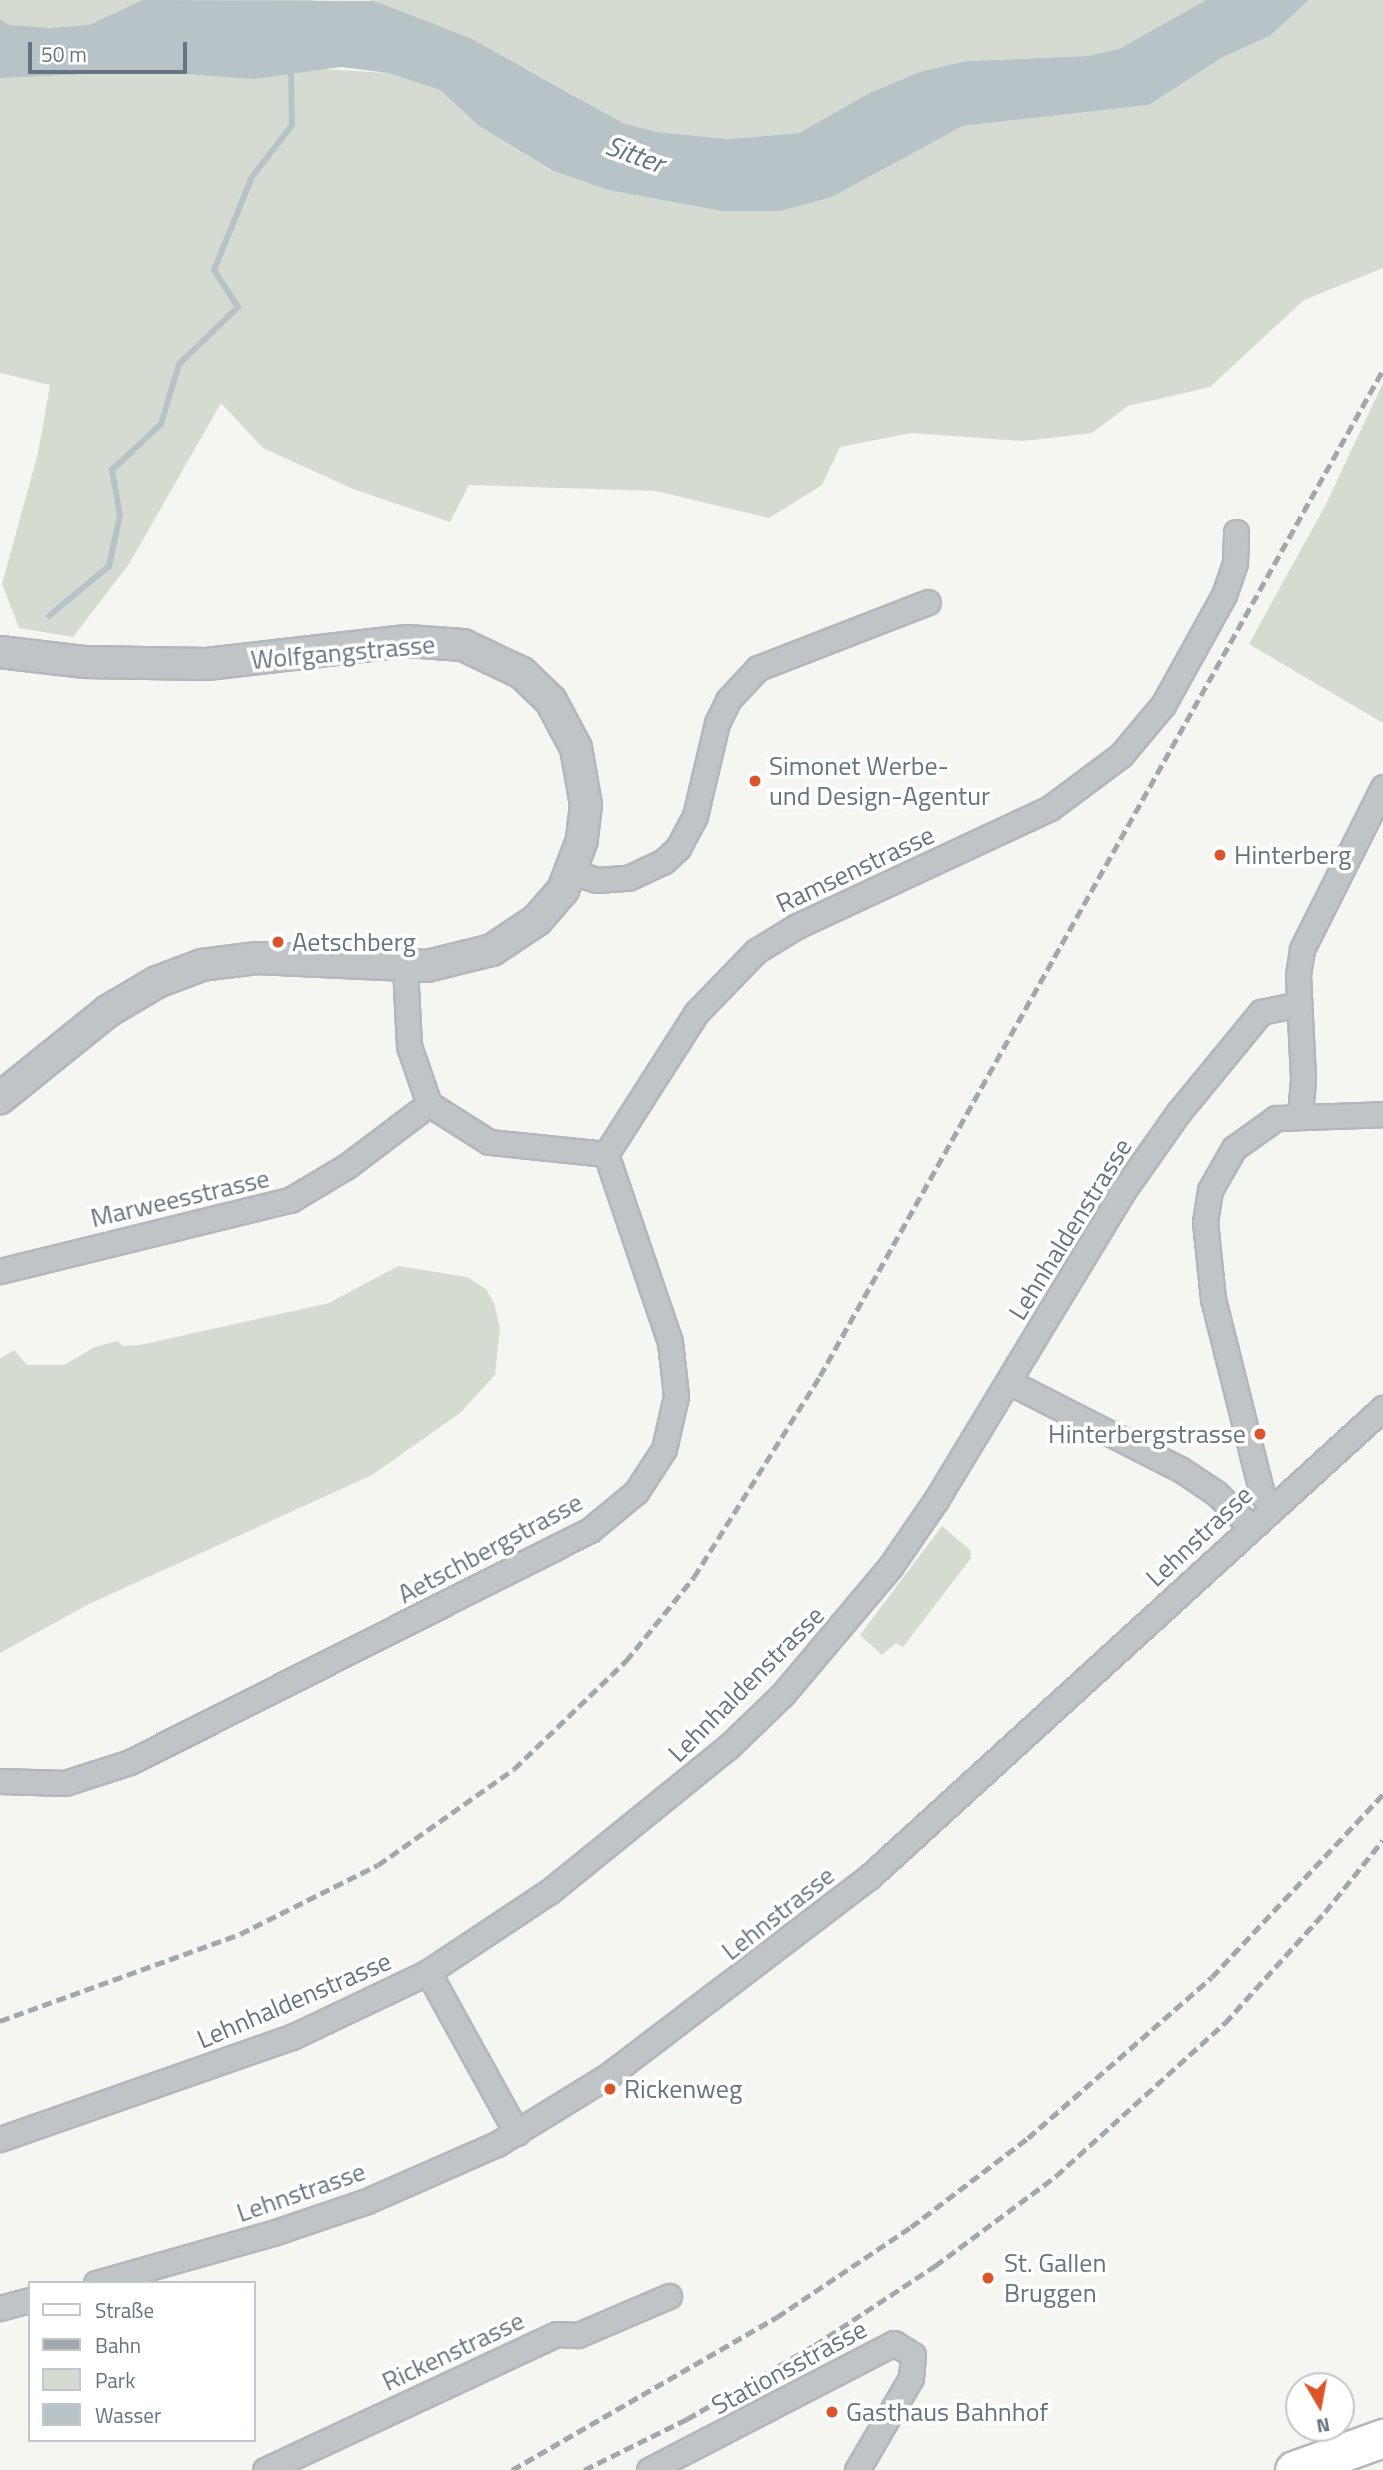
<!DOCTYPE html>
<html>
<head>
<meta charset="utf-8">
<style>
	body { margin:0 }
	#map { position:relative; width:1383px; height:2470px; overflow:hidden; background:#f5f5f1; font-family:"Titillium Web",sans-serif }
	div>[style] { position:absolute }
	.green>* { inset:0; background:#d6dbd2 }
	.water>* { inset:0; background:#b7c3c7 }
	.stream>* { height:6px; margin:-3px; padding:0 3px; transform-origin:3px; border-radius:3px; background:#b7c3c7 }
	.roads { filter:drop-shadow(2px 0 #b3b7bb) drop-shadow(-2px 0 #b3b7bb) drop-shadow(0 2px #b3b7bb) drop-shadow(0 -2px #b3b7bb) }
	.minor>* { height:23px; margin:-11.5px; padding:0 11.5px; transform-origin:11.5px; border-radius:11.5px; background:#c0c4c7 }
	.tertiary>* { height:30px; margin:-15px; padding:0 15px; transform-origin:15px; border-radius:15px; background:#c0c4c7 }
	.primary>* { height:37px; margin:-18.5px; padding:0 18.5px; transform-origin:18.5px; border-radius:18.5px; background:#fff }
	.rail>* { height:5px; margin-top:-2.5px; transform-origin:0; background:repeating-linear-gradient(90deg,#a1a7ac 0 10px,transparent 0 15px) }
	.dots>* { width:19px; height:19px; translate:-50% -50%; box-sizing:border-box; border:4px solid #fff; border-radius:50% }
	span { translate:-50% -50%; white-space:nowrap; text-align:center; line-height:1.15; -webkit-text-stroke:7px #fff; paint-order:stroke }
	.street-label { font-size:26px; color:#657481 }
	.poi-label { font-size:26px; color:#657481 }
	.left { translate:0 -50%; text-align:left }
	.right { translate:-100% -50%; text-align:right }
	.water-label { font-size:28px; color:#60767e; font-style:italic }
	.legend { position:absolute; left:28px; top:2281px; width:228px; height:161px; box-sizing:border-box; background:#fff; border:2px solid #c1c7cd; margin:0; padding:9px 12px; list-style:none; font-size:21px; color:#657481 }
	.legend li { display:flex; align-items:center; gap:14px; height:35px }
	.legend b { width:35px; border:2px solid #c1c7cd }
	.north { position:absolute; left:1285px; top:2372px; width:70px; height:70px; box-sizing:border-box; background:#fff; border:2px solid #c1c7cd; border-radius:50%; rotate:170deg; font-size:19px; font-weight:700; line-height:28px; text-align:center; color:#657481 }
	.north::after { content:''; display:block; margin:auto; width:24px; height:32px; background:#dc542a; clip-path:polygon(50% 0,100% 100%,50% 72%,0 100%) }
	.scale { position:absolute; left:28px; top:42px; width:159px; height:32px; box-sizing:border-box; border:4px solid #657481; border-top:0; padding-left:9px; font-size:21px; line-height:24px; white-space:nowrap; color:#657481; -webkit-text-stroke:5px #fff; paint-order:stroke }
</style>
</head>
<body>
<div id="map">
	<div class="green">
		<div style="clip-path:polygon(0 0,314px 0,305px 68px,388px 73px,440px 90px,479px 126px,552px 171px,608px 190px,721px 211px,781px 211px,832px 197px,963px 126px,1149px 105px,1223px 57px,1270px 36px,1309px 0,1383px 0,1383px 268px,1304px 300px,1210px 387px,1128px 406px,1092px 433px,1023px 441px,911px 433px,840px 447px,822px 485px,769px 518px,656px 491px,469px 485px,450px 522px,353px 489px,263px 448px,221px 403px,129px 564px,73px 637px,19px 628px,2px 584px,38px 453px,50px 385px,0 373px)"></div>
		<div style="clip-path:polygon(369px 0,1206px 0,1119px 49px,1088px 56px,967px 61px,922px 71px,869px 93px,799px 133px,729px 139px,657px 132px,623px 123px,527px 69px)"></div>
		<div style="clip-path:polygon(1383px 383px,1383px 723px,1249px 644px,1325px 506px)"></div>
		<div style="clip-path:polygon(398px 1266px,467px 1277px,486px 1289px,494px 1303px,500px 1328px,495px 1375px,460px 1413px,372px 1475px,89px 1604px,0 1653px,0 1359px,14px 1350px,27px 1365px,64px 1365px,95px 1347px,117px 1341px,123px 1346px,140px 1345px,329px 1303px)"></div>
		<div style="clip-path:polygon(942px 1526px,970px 1550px,971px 1558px,903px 1647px,896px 1643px,882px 1655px,860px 1635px)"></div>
	</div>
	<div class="water">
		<div style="clip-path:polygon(143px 0,374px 1px,470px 38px,623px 123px,657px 132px,729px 139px,799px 133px,869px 93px,922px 71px,967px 61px,1088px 56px,1119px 49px,1206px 0,1309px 0,1270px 36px,1223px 57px,1149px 105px,963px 126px,832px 197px,781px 211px,721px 211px,608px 190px,553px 171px,479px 126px,440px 90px,388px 73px,341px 67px,254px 79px,146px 71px,0 78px,0 19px,9px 25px,49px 28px,89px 25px)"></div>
	</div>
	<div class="stream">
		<div style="left:49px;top:616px;width:78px;rotate:-39.8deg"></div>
		<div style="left:109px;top:566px;width:52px;rotate:-77.8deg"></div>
		<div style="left:120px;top:515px;width:46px;rotate:-100.1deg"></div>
		<div style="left:112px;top:470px;width:67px;rotate:-43.2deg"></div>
		<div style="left:161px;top:424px;width:63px;rotate:-73.3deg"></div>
		<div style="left:179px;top:364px;width:82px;rotate:-44deg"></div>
		<div style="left:238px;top:307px;width:44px;rotate:-123deg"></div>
		<div style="left:214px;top:270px;width:100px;rotate:-67.8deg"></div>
		<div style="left:252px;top:177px;width:66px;rotate:-52.4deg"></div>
		<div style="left:292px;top:125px;width:57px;rotate:-91deg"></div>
	</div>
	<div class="roads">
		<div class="minor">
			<div style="left:572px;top:872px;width:26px;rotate:18deg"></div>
			<div style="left:597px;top:880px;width:31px;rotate:-4deg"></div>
			<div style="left:628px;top:878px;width:38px;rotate:-25deg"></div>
			<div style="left:663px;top:862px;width:21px;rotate:-43deg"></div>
			<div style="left:678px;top:848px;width:36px;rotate:-62deg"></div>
			<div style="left:695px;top:816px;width:96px;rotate:-76.7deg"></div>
			<div style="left:717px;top:723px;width:25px;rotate:-64deg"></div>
			<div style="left:728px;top:700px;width:44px;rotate:-46.8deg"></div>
			<div style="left:758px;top:668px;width:182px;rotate:-21.2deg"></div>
			<div style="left:1300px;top:1114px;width:36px;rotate:-85deg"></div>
			<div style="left:1303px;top:1078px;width:103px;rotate:-92.8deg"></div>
			<div style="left:1298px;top:975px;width:26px;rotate:-81deg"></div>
			<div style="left:1302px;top:949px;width:181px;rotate:-63.4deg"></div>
			<div style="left:606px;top:1154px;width:167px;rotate:-57.4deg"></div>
			<div style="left:696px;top:1013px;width:86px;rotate:-45.9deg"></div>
			<div style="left:756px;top:951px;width:48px;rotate:-31.4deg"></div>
			<div style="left:797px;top:926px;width:279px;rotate:-25deg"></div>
			<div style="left:1050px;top:808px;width:89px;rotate:-36.7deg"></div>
			<div style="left:1121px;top:755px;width:65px;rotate:-50deg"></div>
			<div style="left:1163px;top:705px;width:126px;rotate:-61deg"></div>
			<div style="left:1224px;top:595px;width:34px;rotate:-71deg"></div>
			<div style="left:1235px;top:563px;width:31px;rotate:-88deg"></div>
			<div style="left:0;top:1271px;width:299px;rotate:-13.8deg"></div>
			<div style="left:290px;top:1200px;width:66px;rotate:-30.8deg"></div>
			<div style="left:347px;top:1166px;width:103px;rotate:-37.1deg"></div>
			<div style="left:1009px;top:1382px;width:192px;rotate:27deg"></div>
			<div style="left:1180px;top:1469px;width:43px;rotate:33.7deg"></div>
			<div style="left:1216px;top:1493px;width:49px;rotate:44.2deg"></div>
			<div style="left:1273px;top:1506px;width:16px;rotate:-133deg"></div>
			<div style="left:1262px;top:1494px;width:201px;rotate:-104.1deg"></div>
			<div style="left:1213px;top:1299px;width:77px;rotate:-95.9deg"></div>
			<div style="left:1205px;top:1222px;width:32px;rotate:-81deg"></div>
			<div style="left:1210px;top:1190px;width:48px;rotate:-60.3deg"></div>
			<div style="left:1234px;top:1148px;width:52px;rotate:-35.5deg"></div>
			<div style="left:1276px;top:1118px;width:107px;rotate:-2.1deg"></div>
			<div style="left:0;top:1781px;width:65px;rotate:1.8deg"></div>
			<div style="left:65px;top:1783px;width:68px;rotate:-17.9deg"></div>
			<div style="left:130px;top:1762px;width:515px;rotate:-26.76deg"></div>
			<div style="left:590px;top:1530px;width:60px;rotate:-39.6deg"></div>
			<div style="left:636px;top:1492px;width:51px;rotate:-56.9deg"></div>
			<div style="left:664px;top:1449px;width:54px;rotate:-77.2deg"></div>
			<div style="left:676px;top:1396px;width:54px;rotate:-96.3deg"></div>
			<div style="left:670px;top:1342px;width:199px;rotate:-108.8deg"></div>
			<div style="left:606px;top:1154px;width:118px;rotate:-174.1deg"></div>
			<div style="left:489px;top:1142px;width:71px;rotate:-147.7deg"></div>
			<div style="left:429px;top:1104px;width:61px;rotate:-109deg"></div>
			<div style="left:409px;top:1046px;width:79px;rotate:-92.9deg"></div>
			<div style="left:428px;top:1972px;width:184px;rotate:61.1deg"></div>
			<div style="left:0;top:2139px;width:309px;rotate:-19.3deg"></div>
			<div style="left:292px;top:2037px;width:151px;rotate:-25.5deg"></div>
			<div style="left:428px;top:1972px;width:146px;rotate:-33.6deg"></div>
			<div style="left:550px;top:1891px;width:229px;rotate:-39deg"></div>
			<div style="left:728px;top:1747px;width:76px;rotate:-43.9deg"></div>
			<div style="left:783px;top:1694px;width:166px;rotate:-49.9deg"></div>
			<div style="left:890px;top:1567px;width:81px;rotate:-55.5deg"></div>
			<div style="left:936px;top:1500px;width:358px;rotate:-58.8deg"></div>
			<div style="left:1121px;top:1194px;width:99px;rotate:-54.9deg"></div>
			<div style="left:1178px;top:1113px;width:131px;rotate:-50.6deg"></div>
			<div style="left:1261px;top:1012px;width:39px;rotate:-12deg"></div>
			<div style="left:96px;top:2283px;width:184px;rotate:-15.8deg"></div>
			<div style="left:273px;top:2233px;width:99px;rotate:-18.8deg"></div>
			<div style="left:367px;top:2201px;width:142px;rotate:-23.7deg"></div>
			<div style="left:497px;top:2144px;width:132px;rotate:-31.6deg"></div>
			<div style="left:609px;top:2075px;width:327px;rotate:-37.3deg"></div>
			<div style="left:869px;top:1877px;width:696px;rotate:-42.38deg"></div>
			<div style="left:0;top:2308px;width:31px;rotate:-15deg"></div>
			<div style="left:265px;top:2470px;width:322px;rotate:-25deg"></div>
			<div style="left:557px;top:2334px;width:21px;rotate:3deg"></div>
			<div style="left:578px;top:2335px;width:99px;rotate:-23.2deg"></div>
			<div style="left:649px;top:2470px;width:276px;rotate:-27.4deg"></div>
			<div style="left:894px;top:2343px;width:22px;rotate:32deg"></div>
			<div style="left:913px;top:2355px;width:23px;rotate:95deg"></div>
			<div style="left:911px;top:2378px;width:107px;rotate:120.4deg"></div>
		</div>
		<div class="tertiary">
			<div style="left:0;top:652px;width:86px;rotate:6.7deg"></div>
			<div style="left:85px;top:662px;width:122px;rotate:0.9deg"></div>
			<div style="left:207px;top:664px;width:201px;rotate:-6.6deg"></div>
			<div style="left:407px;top:641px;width:56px;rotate:4.1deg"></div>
			<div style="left:463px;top:645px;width:65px;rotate:25.4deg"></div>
			<div style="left:522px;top:673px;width:40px;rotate:44deg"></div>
			<div style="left:551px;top:701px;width:53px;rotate:62deg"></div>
			<div style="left:576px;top:748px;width:58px;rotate:80deg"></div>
			<div style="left:586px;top:805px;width:35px;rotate:97deg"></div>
			<div style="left:582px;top:840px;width:53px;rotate:110.8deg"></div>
			<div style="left:563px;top:890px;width:40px;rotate:131deg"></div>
			<div style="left:537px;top:920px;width:54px;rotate:146.3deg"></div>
			<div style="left:492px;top:950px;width:67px;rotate:166.2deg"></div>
			<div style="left:427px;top:966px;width:170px;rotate:-177.3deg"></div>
			<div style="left:257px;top:958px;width:55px;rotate:172.7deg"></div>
			<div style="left:202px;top:965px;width:48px;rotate:159.3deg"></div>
			<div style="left:157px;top:982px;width:57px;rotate:149.4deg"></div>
			<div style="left:108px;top:1011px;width:139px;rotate:141.1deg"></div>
		</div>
		<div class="primary">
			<div style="left:1294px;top:2470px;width:95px;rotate:-19.8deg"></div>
		</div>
	</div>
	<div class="rail">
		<div style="left:0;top:2021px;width:255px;rotate:-19.9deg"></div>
		<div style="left:240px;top:1934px;width:154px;rotate:-26.6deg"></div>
		<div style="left:378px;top:1865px;width:166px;rotate:-35.2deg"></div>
		<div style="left:514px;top:1769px;width:156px;rotate:-44deg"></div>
		<div style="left:626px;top:1661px;width:108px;rotate:-51deg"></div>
		<div style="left:694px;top:1577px;width:237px;rotate:-57.9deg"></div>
		<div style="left:820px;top:1376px;width:1153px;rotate:-60.77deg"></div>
		<div style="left:512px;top:2470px;width:306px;rotate:-30deg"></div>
		<div style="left:777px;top:2317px;width:161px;rotate:-33.9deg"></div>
		<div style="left:911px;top:2227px;width:147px;rotate:-37.3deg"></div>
		<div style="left:1028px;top:2138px;width:244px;rotate:-41.2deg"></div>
		<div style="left:1212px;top:1977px;width:250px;rotate:-46.9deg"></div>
		<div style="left:584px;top:2470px;width:115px;rotate:-26.3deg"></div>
		<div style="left:687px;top:2419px;width:148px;rotate:-30deg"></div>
		<div style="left:815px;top:2345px;width:144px;rotate:-33.4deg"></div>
		<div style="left:935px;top:2266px;width:151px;rotate:-36.6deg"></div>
		<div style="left:1056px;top:2176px;width:228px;rotate:-42.2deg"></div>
		<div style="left:1225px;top:2023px;width:149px;rotate:-48deg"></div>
		<div style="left:1325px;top:1912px;width:92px;rotate:-51.1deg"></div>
	</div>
	<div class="dots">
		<div style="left:755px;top:781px;background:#dc542a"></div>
		<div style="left:1220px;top:855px;background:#dc542a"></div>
		<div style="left:278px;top:942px;background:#dc542a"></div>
		<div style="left:1260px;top:1434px;background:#dc542a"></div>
		<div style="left:610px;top:2089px;background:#dc542a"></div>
		<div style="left:988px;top:2278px;background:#dc542a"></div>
		<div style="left:832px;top:2412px;background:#dc542a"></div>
	</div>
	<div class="street-label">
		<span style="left:343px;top:652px;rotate:-5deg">Wolfgangstrasse</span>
		<span style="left:855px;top:869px;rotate:-25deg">Ramsenstrasse</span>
		<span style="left:180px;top:1198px;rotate:-13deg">Marweesstrasse</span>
		<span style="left:1070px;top:1229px;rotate:-58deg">Lehnhaldenstrasse</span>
		<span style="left:1199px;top:1536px;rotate:-43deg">Lehnstrasse</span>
		<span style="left:490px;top:1548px;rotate:-28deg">Aetschbergstrasse</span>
		<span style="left:746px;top:1684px;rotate:-45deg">Lehnhaldenstrasse</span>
		<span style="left:778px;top:1913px;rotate:-38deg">Lehnstrasse</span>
		<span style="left:294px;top:2000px;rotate:-23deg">Lehnhaldenstrasse</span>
		<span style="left:301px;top:2192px;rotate:-19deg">Lehnstrasse</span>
		<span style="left:453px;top:2351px;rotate:-25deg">Rickenstrasse</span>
		<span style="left:789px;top:2367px;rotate:-28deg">Stationsstrasse</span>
	</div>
	<div class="poi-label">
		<span class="left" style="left:769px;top:781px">Simonet Werbe-<br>und Design-Agentur</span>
		<span class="left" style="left:1234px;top:855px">Hinterberg</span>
		<span class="left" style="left:292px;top:942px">Aetschberg</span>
		<span class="right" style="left:1246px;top:1434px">Hinterbergstrasse</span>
		<span class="left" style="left:624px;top:2089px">Rickenweg</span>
		<span class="left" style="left:1004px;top:2278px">St. Gallen<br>Bruggen</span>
		<span class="left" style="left:846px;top:2412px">Gasthaus Bahnhof</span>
	</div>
	<div class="water-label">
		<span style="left:635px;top:154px;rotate:20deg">Sitter</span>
	</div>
	<ul class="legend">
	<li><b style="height:9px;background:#fff"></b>Straße</li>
	<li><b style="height:9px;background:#a1a7ac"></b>Bahn</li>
	<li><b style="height:19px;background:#d6dbd2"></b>Park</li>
	<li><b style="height:19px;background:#b7c3c7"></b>Wasser</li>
	</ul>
	<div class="north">N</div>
	<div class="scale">50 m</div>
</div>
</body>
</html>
